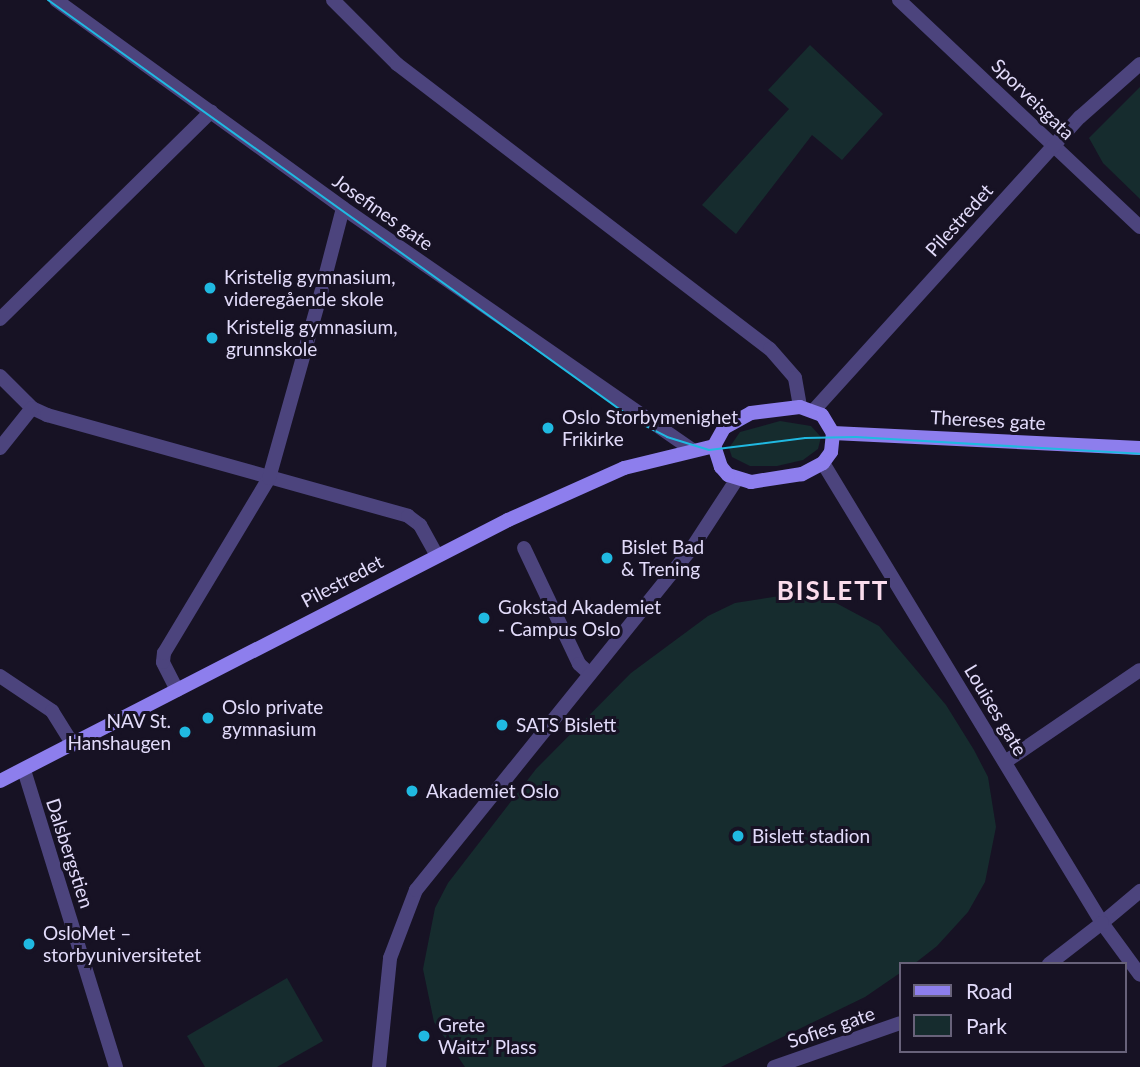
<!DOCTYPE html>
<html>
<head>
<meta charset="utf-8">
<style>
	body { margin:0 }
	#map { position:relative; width:1140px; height:1067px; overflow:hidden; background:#171224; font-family:Lato,sans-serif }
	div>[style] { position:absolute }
	.green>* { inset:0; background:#162c2e }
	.minor>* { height:14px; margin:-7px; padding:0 7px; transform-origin:7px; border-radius:7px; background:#4c447d }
	.tertiary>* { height:14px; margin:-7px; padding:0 7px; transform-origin:7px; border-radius:7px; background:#4c447d }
	.secondary>* { height:14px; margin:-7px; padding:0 7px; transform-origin:7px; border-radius:7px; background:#8d7eed }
	.tram>* { height:2px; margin:-1px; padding:0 1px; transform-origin:1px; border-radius:1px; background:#20b9e1 }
	.dots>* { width:19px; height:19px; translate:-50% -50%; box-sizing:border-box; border:4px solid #171224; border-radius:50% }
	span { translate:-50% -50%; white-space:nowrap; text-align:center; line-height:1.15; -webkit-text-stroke:6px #171224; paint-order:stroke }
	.street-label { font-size:19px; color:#e2dbfa }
	.poi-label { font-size:19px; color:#e2dbfa }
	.left { translate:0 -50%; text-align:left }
	.right { translate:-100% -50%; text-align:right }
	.district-label { font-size:26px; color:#fadcec; font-weight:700; letter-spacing:2px }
	.legend { position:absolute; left:899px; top:962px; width:228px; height:91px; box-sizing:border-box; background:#171224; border:2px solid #68627a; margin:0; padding:9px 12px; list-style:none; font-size:21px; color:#e2dbfa }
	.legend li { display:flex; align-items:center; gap:14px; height:35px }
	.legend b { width:35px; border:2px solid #68627a }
</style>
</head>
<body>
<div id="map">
	<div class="green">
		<div style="clip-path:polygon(810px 45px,883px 114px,842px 160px,812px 135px,736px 234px,702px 205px,789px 109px,768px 90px)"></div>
		<div style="clip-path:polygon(1140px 87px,1140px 199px,1103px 163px,1089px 138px)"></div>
		<div style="clip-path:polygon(780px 421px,811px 426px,821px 437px,818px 449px,803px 460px,777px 466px,750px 466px,732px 457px,729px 448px,740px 432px)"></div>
		<div style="clip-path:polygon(786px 595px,836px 603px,879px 626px,946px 705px,974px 750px,988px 777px,996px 827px,985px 882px,968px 912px,937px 946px,914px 964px,900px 964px,900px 973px,865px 997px,721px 1067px,465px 1067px,434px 1022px,423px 969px,435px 908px,448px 883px,536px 769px,631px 673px,708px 616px,735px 603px)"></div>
		<div style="clip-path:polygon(287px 978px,323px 1041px,277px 1067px,205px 1067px,187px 1036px)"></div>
	</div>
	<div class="minor">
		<div style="left:333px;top:0;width:91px;rotate:45deg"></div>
		<div style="left:397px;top:64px;width:469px;rotate:37.4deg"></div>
		<div style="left:770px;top:349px;width:38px;rotate:49deg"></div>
		<div style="left:795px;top:378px;width:29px;rotate:80deg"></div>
		<div style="left:324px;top:281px;width:75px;rotate:-75.4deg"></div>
		<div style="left:0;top:319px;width:296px;rotate:-44.5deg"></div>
		<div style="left:0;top:376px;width:45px;rotate:45deg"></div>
		<div style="left:32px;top:408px;width:17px;rotate:25deg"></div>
		<div style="left:47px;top:415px;width:375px;rotate:15.6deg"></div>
		<div style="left:408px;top:516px;width:15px;rotate:37deg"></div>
		<div style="left:420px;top:525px;width:33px;rotate:61deg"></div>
		<div style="left:0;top:448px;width:51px;rotate:-51.3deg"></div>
		<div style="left:524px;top:548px;width:128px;rotate:64.6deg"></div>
		<div style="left:579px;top:664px;width:13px;rotate:42deg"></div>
		<div style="left:0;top:676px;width:63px;rotate:33.9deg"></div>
		<div style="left:52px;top:711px;width:40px;rotate:58deg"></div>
		<div style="left:177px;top:690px;width:31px;rotate:-117deg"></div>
		<div style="left:163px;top:662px;width:9px;rotate:-84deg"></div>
		<div style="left:164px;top:653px;width:204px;rotate:-59deg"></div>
		<div style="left:269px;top:478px;width:195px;rotate:-74.3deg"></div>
		<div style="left:1005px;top:762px;width:163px;rotate:-34.3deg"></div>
		<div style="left:1102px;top:923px;width:50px;rotate:-40.1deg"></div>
		<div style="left:379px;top:1067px;width:110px;rotate:-84.2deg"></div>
		<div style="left:390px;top:958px;width:73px;rotate:-69.1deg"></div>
		<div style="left:416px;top:890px;width:436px;rotate:-51.1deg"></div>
		<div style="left:690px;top:551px;width:86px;rotate:-56.9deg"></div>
	</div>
	<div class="tertiary">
		<div style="left:56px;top:0;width:354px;rotate:35.9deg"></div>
		<div style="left:343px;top:208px;width:425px;rotate:34.7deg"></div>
		<div style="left:899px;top:0;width:331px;rotate:43.3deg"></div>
		<div style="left:814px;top:410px;width:396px;rotate:-47.8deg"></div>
		<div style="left:1080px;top:117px;width:80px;rotate:-41.5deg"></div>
		<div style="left:823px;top:463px;width:538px;rotate:58.76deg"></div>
		<div style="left:1102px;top:923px;width:64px;rotate:53.8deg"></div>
		<div style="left:24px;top:770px;width:311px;rotate:72.8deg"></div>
		<div style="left:1049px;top:964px;width:67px;rotate:-37.7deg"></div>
		<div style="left:774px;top:1067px;width:133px;rotate:-19.2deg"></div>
	</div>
	<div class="secondary">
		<div style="left:800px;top:407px;width:23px;rotate:20deg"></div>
		<div style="left:822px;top:415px;width:21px;rotate:59deg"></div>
		<div style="left:833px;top:433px;width:19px;rotate:96deg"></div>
		<div style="left:831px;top:452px;width:14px;rotate:126deg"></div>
		<div style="left:823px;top:463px;width:24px;rotate:152deg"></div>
		<div style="left:802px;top:474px;width:52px;rotate:171.1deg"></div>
		<div style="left:751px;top:482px;width:24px;rotate:-163deg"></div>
		<div style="left:728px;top:475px;width:11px;rotate:-131deg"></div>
		<div style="left:721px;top:467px;width:22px;rotate:-108deg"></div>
		<div style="left:714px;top:446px;width:21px;rotate:-61deg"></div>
		<div style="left:724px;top:428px;width:31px;rotate:-29deg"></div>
		<div style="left:751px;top:413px;width:49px;rotate:-7deg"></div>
		<div style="left:833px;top:433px;width:307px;rotate:2.8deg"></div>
		<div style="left:0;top:781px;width:571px;rotate:-27.19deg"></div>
		<div style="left:508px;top:520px;width:127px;rotate:-24.1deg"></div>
		<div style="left:624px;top:468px;width:93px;rotate:-13.7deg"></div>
	</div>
	<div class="tram">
		<div style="left:48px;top:0;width:723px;rotate:35.6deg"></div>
		<div style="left:636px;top:421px;width:35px;rotate:27deg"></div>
		<div style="left:667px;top:437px;width:44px;rotate:17.2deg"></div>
		<div style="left:709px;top:450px;width:97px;rotate:-7.1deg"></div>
		<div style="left:805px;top:438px;width:51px;rotate:-1.1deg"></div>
		<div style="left:856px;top:437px;width:285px;rotate:3.4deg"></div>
	</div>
	<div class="dots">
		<div style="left:210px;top:288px;background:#20b9e1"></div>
		<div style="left:212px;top:338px;background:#20b9e1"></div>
		<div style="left:548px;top:428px;background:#20b9e1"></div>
		<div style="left:607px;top:558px;background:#20b9e1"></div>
		<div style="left:484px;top:618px;background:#20b9e1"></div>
		<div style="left:208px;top:718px;background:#20b9e1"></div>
		<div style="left:502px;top:725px;background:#20b9e1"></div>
		<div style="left:185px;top:732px;background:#20b9e1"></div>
		<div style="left:412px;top:791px;background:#20b9e1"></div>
		<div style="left:738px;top:836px;background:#20b9e1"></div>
		<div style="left:29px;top:944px;background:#20b9e1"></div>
		<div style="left:424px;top:1036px;background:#20b9e1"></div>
	</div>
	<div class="street-label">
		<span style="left:1033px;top:99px;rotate:44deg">Sporveisgata</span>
		<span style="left:383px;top:212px;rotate:35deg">Josefines gate</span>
		<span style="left:959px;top:220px;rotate:-48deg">Pilestredet</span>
		<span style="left:988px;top:420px;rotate:3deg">Thereses gate</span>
		<span style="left:342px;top:581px;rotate:-28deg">Pilestredet</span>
		<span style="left:996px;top:710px;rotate:59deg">Louises gate</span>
		<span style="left:70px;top:853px;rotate:72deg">Dalsbergstien</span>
		<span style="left:831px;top:1027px;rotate:-19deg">Sofies gate</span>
	</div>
	<div class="poi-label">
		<span class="left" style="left:224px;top:288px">Kristelig gymnasium,<br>videregående skole</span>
		<span class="left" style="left:226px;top:338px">Kristelig gymnasium,<br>grunnskole</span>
		<span class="left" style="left:562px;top:428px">Oslo Storbymenighet<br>Frikirke</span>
		<span class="left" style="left:621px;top:558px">Bislet Bad<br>&amp; Trening</span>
		<span class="left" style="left:498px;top:618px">Gokstad Akademiet<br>- Campus Oslo</span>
		<span class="left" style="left:222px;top:718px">Oslo private<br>gymnasium</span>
		<span class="right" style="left:171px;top:732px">NAV St.<br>Hanshaugen</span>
		<span class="left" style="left:516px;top:725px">SATS Bislett</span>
		<span class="left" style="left:426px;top:791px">Akademiet Oslo</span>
		<span class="left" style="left:752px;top:836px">Bislett stadion</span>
		<span class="left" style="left:43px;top:944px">OsloMet –<br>storbyuniversitetet</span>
		<span class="left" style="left:438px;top:1036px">Grete<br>Waitz' Plass</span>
	</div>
	<div class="district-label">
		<span style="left:833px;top:591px">BISLETT</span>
	</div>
	<ul class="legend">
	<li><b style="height:9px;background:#8d7eed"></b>Road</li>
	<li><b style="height:19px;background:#162c2e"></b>Park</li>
	</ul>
</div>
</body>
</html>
